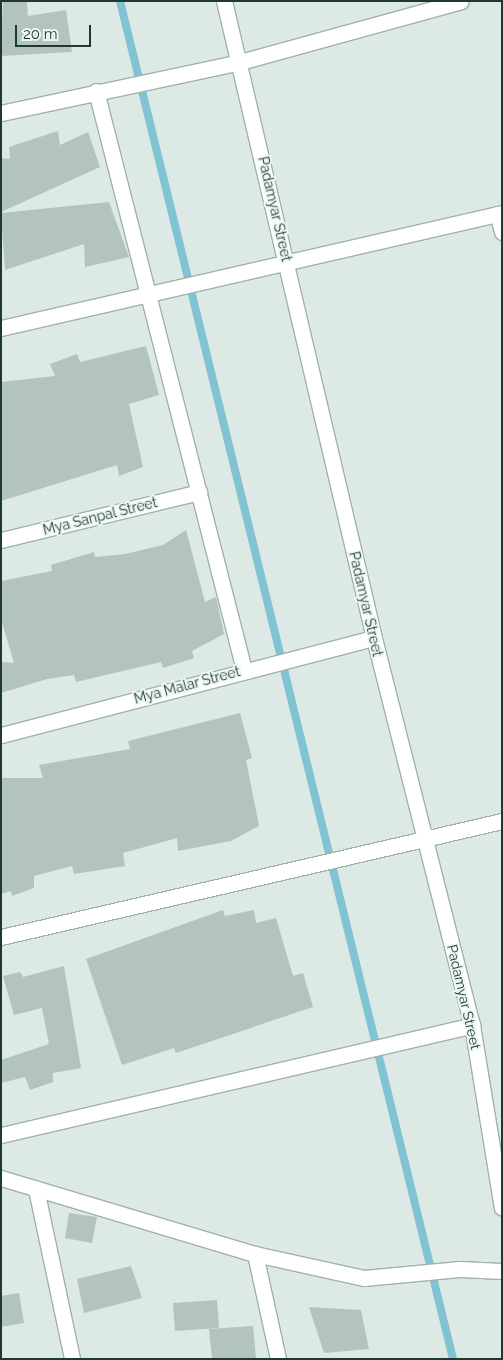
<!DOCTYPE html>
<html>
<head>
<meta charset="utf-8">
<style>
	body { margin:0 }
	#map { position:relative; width:503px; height:1360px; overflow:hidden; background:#dde9e4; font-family:Raleway,sans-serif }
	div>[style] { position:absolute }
	.stream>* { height:8px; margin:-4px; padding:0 4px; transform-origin:4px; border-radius:4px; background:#81c3d2 }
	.building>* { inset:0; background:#b2c4bd }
	.roads { filter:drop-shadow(1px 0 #a0b1ab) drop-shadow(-1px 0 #a0b1ab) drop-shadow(0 1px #a0b1ab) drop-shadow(0 -1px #a0b1ab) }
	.street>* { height:15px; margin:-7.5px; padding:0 7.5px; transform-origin:7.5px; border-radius:7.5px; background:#fff }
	span { translate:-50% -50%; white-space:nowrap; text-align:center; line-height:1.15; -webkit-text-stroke:4px #edf6f2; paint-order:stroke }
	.street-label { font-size:14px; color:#1e3932 }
	.frame { position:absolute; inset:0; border:2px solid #1e3932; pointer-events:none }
	.scale { position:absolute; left:15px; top:25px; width:76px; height:22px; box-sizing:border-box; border:2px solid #1e3932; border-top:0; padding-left:6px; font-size:15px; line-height:18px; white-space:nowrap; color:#1e3932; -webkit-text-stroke:4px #edf6f2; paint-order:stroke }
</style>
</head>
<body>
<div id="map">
	<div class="stream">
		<div style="left:120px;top:1px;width:1398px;rotate:76.22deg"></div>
	</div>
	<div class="building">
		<div style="clip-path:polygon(3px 1px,27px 1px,28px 16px,66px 10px,72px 52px,1px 56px)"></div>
		<div style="clip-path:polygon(58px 131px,60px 145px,88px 132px,100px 167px,1px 212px,1px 158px,10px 159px,9px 147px)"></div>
		<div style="clip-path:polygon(109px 202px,129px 257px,85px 267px,84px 244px,5px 270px,1px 213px)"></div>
		<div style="clip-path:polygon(146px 346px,159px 395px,129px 404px,143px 467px,119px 476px,117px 465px,1px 501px,1px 382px,55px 376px,50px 364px,77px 354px,80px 362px)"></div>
		<div style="clip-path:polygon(186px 530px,205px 602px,216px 597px,224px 634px,192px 651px,194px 658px,163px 668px,161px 662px,76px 682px,74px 675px,47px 679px,1px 693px,1px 662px,14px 663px,1px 619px,1px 581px,52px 571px,51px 565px,94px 552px,95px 557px,125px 554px,163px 545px)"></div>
		<div style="clip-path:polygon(240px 713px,252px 758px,246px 760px,259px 826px,231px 841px,178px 851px,177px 838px,123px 853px,125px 866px,74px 874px,72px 866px,34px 876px,34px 888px,12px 896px,11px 891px,1px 894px,1px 778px,43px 778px,39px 765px,130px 749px,128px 741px)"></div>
		<div style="clip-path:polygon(223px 910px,225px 916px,254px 910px,256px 923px,276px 918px,293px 976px,303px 973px,313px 1007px,176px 1053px,174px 1048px,122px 1065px,86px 959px)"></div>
		<div style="clip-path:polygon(64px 966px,81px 1068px,53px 1073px,53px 1082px,30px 1090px,25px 1077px,1px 1083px,1px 1060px,49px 1044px,42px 1008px,14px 1015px,3px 976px,20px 972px,23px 977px)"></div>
		<div style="clip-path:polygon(69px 1213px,97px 1217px,92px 1243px,65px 1238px)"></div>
		<div style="clip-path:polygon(131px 1266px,142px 1298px,84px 1313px,77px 1279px)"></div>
		<div style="clip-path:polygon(19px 1293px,24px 1323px,1px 1327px,1px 1296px)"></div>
		<div style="clip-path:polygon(217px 1300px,219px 1328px,175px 1331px,173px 1303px)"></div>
		<div style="clip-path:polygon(309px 1307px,361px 1310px,369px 1349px,324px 1353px)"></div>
		<div style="clip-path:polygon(253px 1326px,256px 1359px,212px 1359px,209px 1329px)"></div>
	</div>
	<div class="roads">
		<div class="street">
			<div style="left:224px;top:1px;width:654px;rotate:76.75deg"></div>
			<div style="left:374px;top:638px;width:399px;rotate:75.8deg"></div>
			<div style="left:472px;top:1025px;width:185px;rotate:80.7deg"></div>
			<div style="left:96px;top:91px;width:598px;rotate:75.66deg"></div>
			<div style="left:1px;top:113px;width:244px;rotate:-12deg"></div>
			<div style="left:240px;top:62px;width:229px;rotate:-15.4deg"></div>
			<div style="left:497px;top:214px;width:19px;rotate:74deg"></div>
			<div style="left:1px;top:328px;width:514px;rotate:-12.93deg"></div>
			<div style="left:1px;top:540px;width:204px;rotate:-13.6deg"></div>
			<div style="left:1px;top:735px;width:385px;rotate:-14.6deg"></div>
			<div style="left:1px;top:937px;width:514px;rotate:-13.04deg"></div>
			<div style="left:1px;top:1135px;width:484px;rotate:-13.1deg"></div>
			<div style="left:1px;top:1178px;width:265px;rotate:16.7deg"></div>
			<div style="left:255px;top:1254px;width:112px;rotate:12.4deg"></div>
			<div style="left:364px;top:1278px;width:96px;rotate:-5.4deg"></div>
			<div style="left:460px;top:1269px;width:42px;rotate:2.7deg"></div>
			<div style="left:36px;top:1189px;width:174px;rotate:78deg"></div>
			<div style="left:255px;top:1254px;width:107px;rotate:77.6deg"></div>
		</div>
	</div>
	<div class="street-label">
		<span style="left:275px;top:209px;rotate:77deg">Padamyar Street</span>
		<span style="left:100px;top:516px;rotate:-14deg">Mya Sanpal Street</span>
		<span style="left:366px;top:604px;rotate:77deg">Padamyar Street</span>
		<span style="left:187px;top:685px;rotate:-15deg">Mya Malar Street</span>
		<span style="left:464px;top:997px;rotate:77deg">Padamyar Street</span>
	</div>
	<div class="frame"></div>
	<div class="scale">20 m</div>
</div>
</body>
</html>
